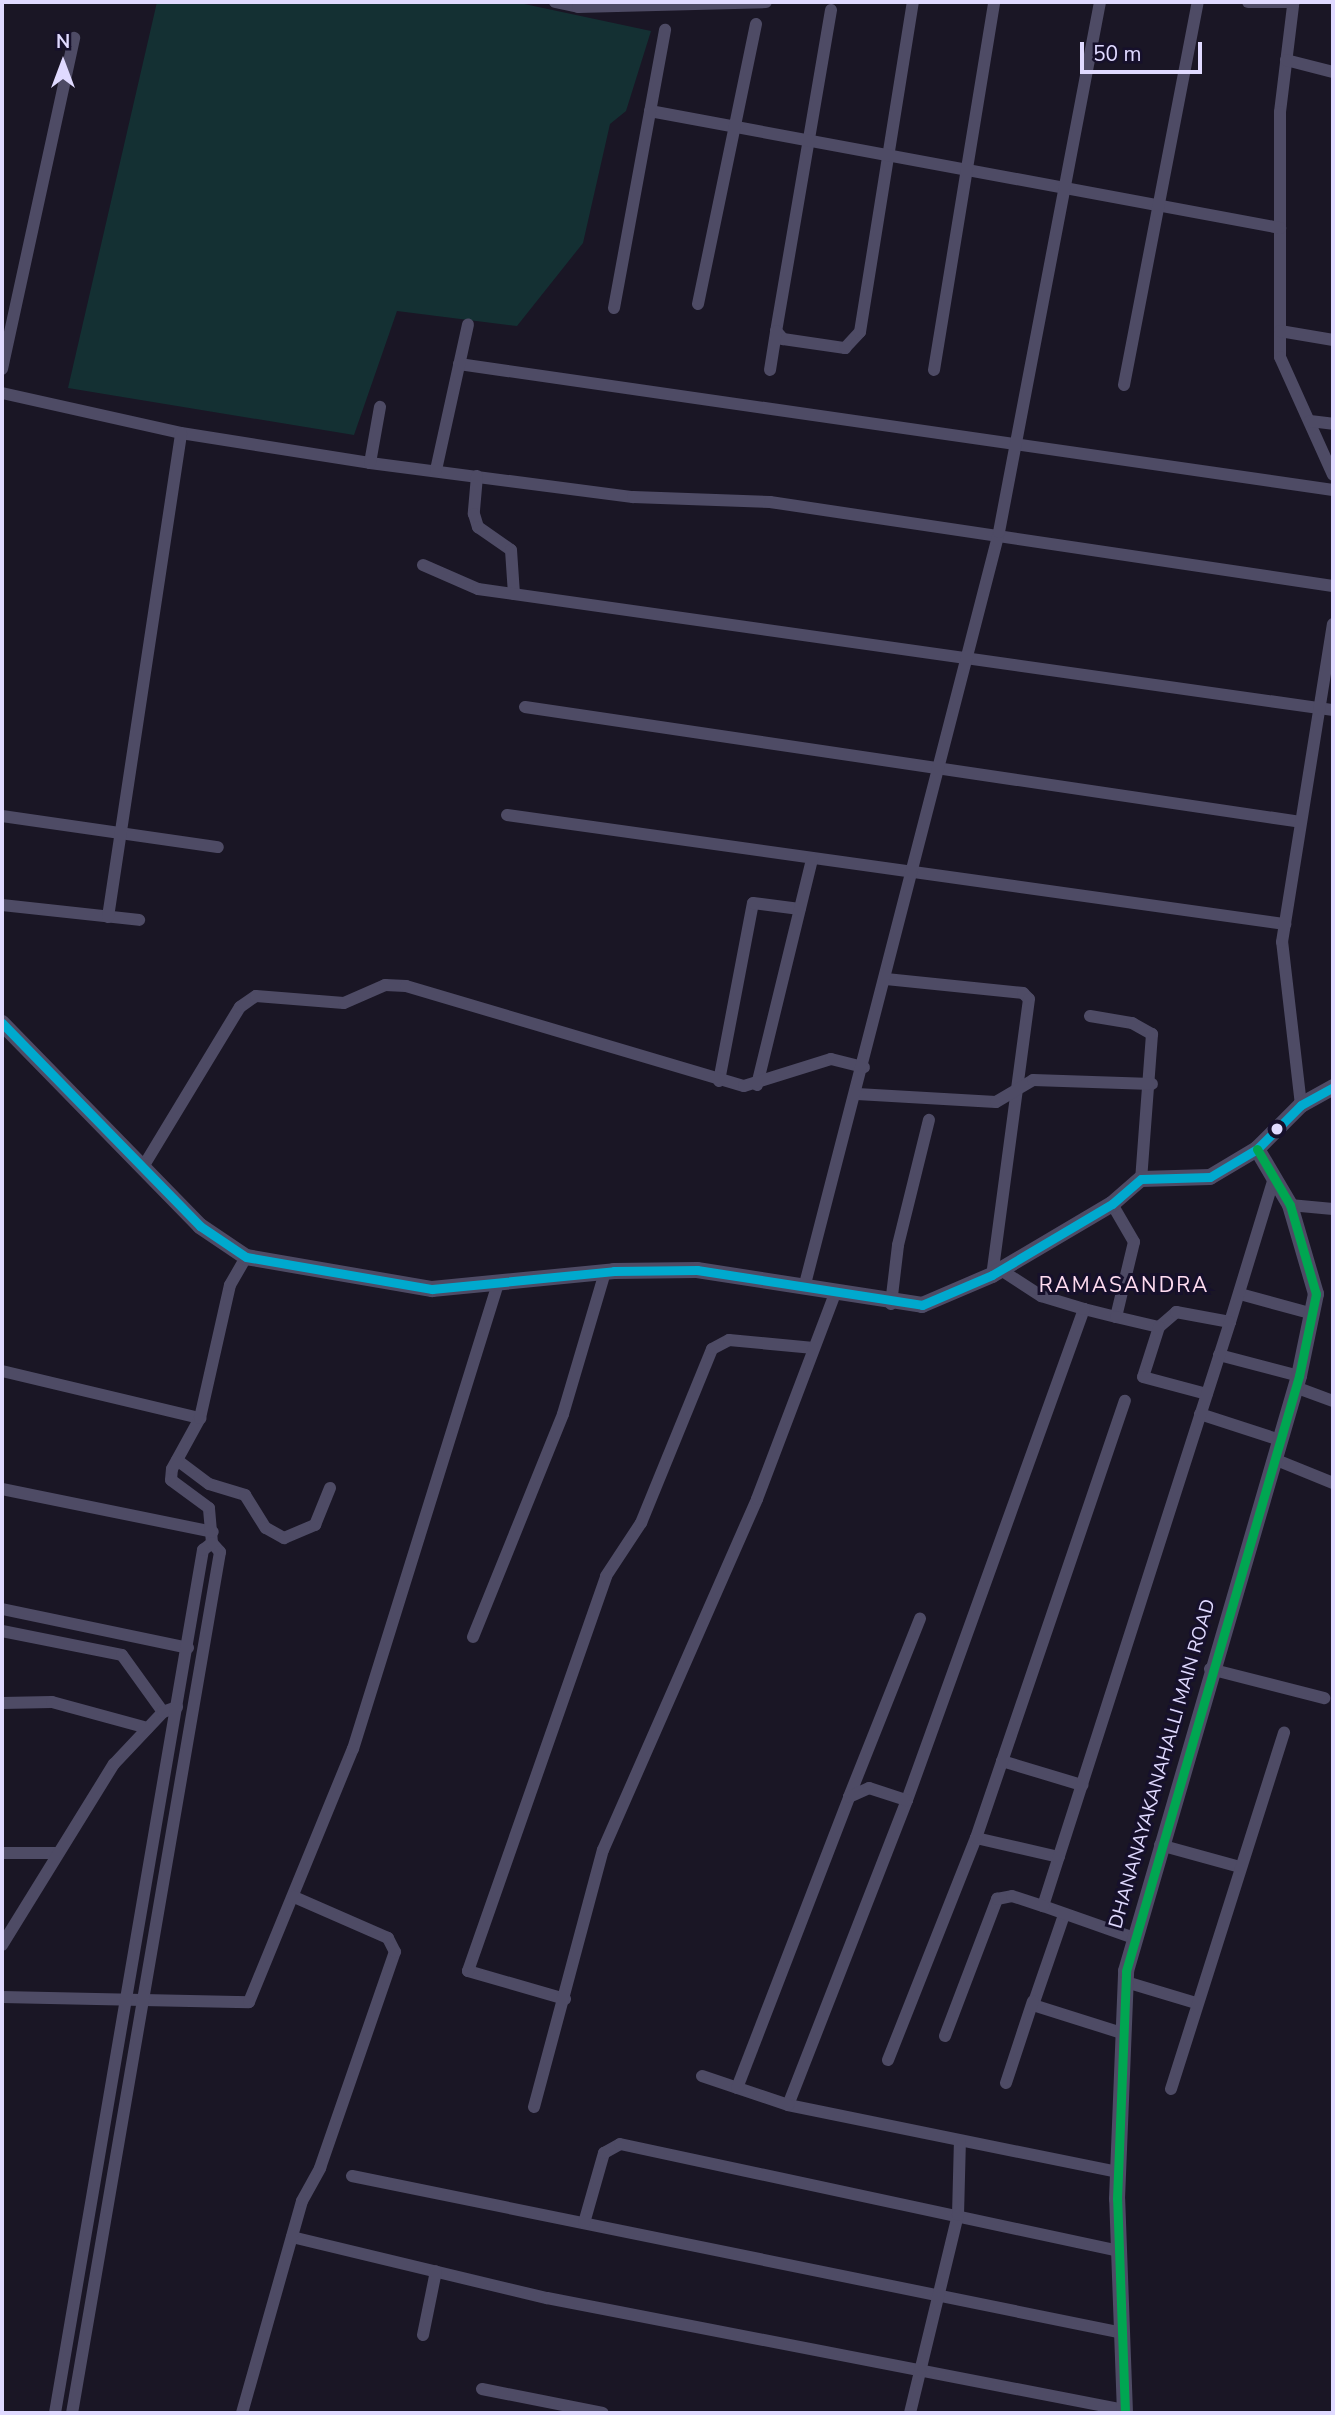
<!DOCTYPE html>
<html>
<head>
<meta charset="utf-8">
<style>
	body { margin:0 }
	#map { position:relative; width:1335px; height:2415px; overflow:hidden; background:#1a1625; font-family:"Nunito Sans",sans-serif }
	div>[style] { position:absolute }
	.green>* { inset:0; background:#143033 }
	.minor>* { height:12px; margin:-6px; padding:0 6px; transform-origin:6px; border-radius:6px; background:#4e4b65 }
	.tertiary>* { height:16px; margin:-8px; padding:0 8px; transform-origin:8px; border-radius:8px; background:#4e4b65 }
	.bus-1>* { height:9px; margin:-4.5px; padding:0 4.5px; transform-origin:4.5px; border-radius:4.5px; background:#00a9ce }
	.bus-2>* { height:9px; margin:-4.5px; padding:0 4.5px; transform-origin:4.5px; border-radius:4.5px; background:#00a651 }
	.dots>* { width:19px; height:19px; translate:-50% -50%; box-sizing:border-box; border:4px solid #16102b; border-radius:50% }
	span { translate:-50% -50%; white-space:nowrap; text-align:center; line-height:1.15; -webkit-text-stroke:6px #16102b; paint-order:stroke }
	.street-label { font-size:19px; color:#e0daff }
	.neighbourhood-label { font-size:21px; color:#ffdcf0; letter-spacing:2px }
	.frame { position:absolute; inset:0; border:4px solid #e0daff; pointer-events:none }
	.north { position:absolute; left:28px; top:28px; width:70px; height:70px; -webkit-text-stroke:5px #16102b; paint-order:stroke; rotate:0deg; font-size:19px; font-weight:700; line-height:28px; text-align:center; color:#e0daff }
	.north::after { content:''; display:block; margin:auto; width:24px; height:32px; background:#e0daff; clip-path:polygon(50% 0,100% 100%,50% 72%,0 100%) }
	.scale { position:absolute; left:1080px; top:42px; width:122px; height:32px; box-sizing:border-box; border:4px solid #e0daff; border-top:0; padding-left:9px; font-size:21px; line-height:24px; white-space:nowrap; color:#e0daff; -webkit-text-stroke:5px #16102b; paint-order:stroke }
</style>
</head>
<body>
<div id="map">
	<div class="green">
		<div style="clip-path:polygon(157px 2px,515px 2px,651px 31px,626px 111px,610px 124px,583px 243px,517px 326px,397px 311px,354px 435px,68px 388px)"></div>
	</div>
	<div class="minor">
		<div style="left:555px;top:2px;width:24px;rotate:12deg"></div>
		<div style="left:578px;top:7px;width:188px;rotate:-1.5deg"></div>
		<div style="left:1248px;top:2px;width:46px"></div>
		<div style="left:1293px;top:6px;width:107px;rotate:97deg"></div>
		<div style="left:1280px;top:112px;width:245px;rotate:90deg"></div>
		<div style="left:1280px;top:357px;width:129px;rotate:65.8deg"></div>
		<div style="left:831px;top:10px;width:326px;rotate:99.7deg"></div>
		<div style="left:776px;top:331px;width:11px;rotate:49deg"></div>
		<div style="left:783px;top:339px;width:63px;rotate:8.3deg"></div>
		<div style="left:845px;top:348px;width:22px;rotate:-47deg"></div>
		<div style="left:860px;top:332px;width:334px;rotate:-80.9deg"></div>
		<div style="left:1286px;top:60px;width:49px;rotate:14.3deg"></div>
		<div style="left:650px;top:111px;width:641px;rotate:10.52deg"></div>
		<div style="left:698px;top:304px;width:286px;rotate:-78.3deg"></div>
		<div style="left:614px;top:308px;width:283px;rotate:-79.6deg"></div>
		<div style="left:1280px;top:331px;width:54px;rotate:9.6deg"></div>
		<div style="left:459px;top:364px;width:883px;rotate:8.2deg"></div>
		<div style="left:2px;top:369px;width:339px;rotate:-77.7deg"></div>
		<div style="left:770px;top:370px;width:39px;rotate:-81deg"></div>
		<div style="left:934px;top:370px;width:373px;rotate:-80.7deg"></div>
		<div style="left:1124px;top:385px;width:390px;rotate:-79.1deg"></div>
		<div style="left:2px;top:393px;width:183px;rotate:12.6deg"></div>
		<div style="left:181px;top:433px;width:191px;rotate:9deg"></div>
		<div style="left:370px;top:463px;width:265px;rotate:7.4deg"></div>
		<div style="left:633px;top:497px;width:137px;rotate:2.1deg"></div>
		<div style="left:770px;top:502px;width:569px;rotate:8.49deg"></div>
		<div style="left:1310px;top:421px;width:23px;rotate:7deg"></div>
		<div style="left:370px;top:463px;width:57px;rotate:-79.9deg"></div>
		<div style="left:436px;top:470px;width:149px;rotate:-77.6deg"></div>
		<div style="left:477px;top:476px;width:38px;rotate:95deg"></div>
		<div style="left:474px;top:514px;width:14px;rotate:73deg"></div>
		<div style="left:478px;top:527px;width:40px;rotate:34.9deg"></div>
		<div style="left:511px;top:550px;width:44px;rotate:86.1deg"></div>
		<div style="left:423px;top:565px;width:60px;rotate:23.6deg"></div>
		<div style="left:478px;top:589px;width:864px;rotate:8.06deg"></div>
		<div style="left:525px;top:707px;width:784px;rotate:8.43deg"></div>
		<div style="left:507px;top:815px;width:786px;rotate:7.98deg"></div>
		<div style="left:2px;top:816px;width:218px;rotate:8.2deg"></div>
		<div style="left:2px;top:905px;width:138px;rotate:6.2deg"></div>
		<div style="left:108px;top:917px;width:489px;rotate:-81.4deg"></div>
		<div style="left:886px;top:979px;width:138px;rotate:5.8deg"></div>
		<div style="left:1023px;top:993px;width:8px;rotate:45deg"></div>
		<div style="left:1029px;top:999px;width:278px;rotate:97.6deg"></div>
		<div style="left:1090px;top:1016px;width:43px;rotate:9.5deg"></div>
		<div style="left:1132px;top:1023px;width:23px;rotate:29deg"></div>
		<div style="left:1152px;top:1034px;width:145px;rotate:94.3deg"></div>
		<div style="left:719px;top:1081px;width:181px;rotate:-79.2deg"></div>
		<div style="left:753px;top:903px;width:47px;rotate:7.3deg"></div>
		<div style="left:757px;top:1085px;width:233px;rotate:-76.3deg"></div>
		<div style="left:857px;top:1094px;width:139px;rotate:3.3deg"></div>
		<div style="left:996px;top:1102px;width:43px;rotate:-30.7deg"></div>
		<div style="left:1033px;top:1080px;width:119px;rotate:1.9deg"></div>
		<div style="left:1301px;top:1105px;width:164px;rotate:-96.6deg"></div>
		<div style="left:1282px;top:942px;width:322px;rotate:-80.9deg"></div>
		<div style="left:143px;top:1167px;width:187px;rotate:-58.8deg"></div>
		<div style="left:240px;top:1007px;width:19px;rotate:-35deg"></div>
		<div style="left:256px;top:996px;width:88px;rotate:4.5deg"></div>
		<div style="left:344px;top:1003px;width:45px;rotate:-23.7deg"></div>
		<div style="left:385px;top:985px;width:21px;rotate:3deg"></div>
		<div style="left:406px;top:986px;width:352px;rotate:16.5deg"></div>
		<div style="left:744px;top:1086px;width:91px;rotate:-17.2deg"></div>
		<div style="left:831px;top:1059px;width:34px;rotate:14deg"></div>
		<div style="left:1112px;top:1204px;width:44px;rotate:59.9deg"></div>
		<div style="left:1134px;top:1242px;width:77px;rotate:103.5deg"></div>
		<div style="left:1116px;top:1317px;width:33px;rotate:-166deg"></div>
		<div style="left:1084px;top:1309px;width:522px;rotate:109.82deg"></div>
		<div style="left:907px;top:1800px;width:327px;rotate:111.3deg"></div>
		<div style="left:788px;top:2105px;width:336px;rotate:11.5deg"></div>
		<div style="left:1290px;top:1205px;width:43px;rotate:5.3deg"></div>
		<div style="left:1001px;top:1270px;width:48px;rotate:33deg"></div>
		<div style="left:1041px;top:1296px;width:45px;rotate:16.8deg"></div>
		<div style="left:805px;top:1284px;width:777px;rotate:-75.53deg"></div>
		<div style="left:999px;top:532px;width:540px;rotate:-79.21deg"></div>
		<div style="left:1240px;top:1294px;width:76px;rotate:15.3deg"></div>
		<div style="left:891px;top:1304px;width:59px;rotate:-83.2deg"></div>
		<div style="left:898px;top:1245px;width:129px;rotate:-76.1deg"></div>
		<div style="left:1116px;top:1317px;width:44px;rotate:13.1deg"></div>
		<div style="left:1159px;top:1327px;width:23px;rotate:-41deg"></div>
		<div style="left:1176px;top:1312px;width:55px;rotate:10.5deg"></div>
		<div style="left:1230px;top:1322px;width:151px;rotate:-73deg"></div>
		<div style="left:1159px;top:1327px;width:52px;rotate:107.7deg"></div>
		<div style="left:1143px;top:1377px;width:66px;rotate:14.9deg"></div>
		<div style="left:1219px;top:1355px;width:83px;rotate:14.7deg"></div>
		<div style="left:2px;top:1371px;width:204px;rotate:13.4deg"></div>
		<div style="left:1295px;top:1387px;width:40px;rotate:20.2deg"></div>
		<div style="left:1200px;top:1414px;width:84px;rotate:18deg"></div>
		<div style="left:1274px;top:1459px;width:64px;rotate:22.1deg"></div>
		<div style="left:177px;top:1460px;width:40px;rotate:37deg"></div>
		<div style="left:209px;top:1484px;width:38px;rotate:17deg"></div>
		<div style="left:245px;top:1495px;width:39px;rotate:58deg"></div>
		<div style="left:266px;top:1528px;width:21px;rotate:29deg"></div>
		<div style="left:284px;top:1538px;width:34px;rotate:-23deg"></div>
		<div style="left:315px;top:1525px;width:40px;rotate:-68deg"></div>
		<div style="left:2px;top:1489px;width:215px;rotate:11.5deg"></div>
		<div style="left:212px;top:1543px;width:35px;rotate:-95deg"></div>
		<div style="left:209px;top:1508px;width:47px;rotate:-143.6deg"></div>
		<div style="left:171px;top:1480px;width:11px;rotate:-85deg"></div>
		<div style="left:172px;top:1469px;width:58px;rotate:-61.2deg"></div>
		<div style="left:200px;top:1418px;width:136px;rotate:-77.3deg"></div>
		<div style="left:230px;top:1285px;width:32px;rotate:-60deg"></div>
		<div style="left:2px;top:1609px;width:190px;rotate:11.8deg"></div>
		<div style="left:2px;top:1631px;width:122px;rotate:11.3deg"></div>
		<div style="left:122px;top:1655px;width:70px;rotate:54.3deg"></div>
		<div style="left:473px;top:1637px;width:240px;rotate:-68deg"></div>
		<div style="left:563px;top:1414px;width:148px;rotate:-73.5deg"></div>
		<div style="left:1210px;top:1669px;width:118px;rotate:14.3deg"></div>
		<div style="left:2px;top:1703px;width:50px;rotate:-1.1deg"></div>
		<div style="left:52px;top:1702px;width:99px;rotate:15.2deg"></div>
		<div style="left:1002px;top:1761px;width:84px;rotate:16.7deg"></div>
		<div style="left:849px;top:1797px;width:192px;rotate:-68.3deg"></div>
		<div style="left:976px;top:1838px;width:85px;rotate:12.9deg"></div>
		<div style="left:1160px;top:1845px;width:83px;rotate:15.4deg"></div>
		<div style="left:2px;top:1853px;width:54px"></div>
		<div style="left:1064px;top:1915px;width:95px;rotate:109deg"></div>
		<div style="left:1033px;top:2005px;width:93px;rotate:17.5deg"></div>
		<div style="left:1134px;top:1938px;width:96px;rotate:-160.6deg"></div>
		<div style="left:1043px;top:1906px;width:613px;rotate:-72.24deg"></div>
		<div style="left:2px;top:1945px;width:213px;rotate:-58.3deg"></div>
		<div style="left:114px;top:1764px;width:71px;rotate:-46.7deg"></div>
		<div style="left:163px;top:1712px;width:15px;rotate:-20deg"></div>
		<div style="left:1126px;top:1982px;width:73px;rotate:16.7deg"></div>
		<div style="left:2px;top:1997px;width:247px;rotate:1.2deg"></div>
		<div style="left:249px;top:2002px;width:274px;rotate:-67.7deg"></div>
		<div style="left:353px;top:1749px;width:485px;rotate:-72.7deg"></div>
		<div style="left:565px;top:1999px;width:101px;rotate:-163.9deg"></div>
		<div style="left:468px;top:1971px;width:418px;rotate:-70.7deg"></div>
		<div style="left:606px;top:1576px;width:64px;rotate:-56.6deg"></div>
		<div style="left:641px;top:1523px;width:188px;rotate:-67.8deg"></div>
		<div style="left:712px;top:1349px;width:19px;rotate:-28deg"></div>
		<div style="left:729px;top:1340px;width:85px;rotate:5.4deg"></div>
		<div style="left:945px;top:2036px;width:147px;rotate:-69.2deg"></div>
		<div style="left:997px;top:1899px;width:15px;rotate:-11deg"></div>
		<div style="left:1012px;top:1896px;width:33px;rotate:18deg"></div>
		<div style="left:888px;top:2060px;width:239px;rotate:-68.4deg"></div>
		<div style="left:976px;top:1838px;width:462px;rotate:-71.2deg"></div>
		<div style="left:702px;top:2076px;width:91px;rotate:18.6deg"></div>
		<div style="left:1006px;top:2083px;width:86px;rotate:-71.8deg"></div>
		<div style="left:737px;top:2088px;width:312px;rotate:-68.9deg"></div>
		<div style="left:849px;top:1797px;width:22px;rotate:-24deg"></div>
		<div style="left:869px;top:1788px;width:40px;rotate:18deg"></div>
		<div style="left:1171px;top:2089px;width:374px;rotate:-72.4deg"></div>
		<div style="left:534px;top:2107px;width:266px;rotate:-75deg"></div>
		<div style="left:603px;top:1850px;width:383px;rotate:-66.3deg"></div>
		<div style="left:757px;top:1499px;width:222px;rotate:-69.2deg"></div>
		<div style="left:352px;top:2176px;width:786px;rotate:11.52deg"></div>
		<div style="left:584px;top:2223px;width:73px;rotate:-74.1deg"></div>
		<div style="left:604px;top:2153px;width:18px;rotate:-29deg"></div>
		<div style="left:620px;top:2144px;width:510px;rotate:12.1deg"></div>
		<div style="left:292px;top:2237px;width:262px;rotate:13.5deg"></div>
		<div style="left:547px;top:2298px;width:589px;rotate:10.97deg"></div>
		<div style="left:423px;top:2335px;width:65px;rotate:-78.5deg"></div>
		<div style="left:482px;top:2389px;width:123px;rotate:11.2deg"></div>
		<div style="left:55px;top:2413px;width:876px;rotate:-80.27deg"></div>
		<div style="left:203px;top:1550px;width:11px;rotate:-38deg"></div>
		<div style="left:212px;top:1543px;width:12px;rotate:48deg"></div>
		<div style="left:220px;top:1552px;width:874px;rotate:99.75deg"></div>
		<div style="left:242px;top:2413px;width:220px;rotate:-74.2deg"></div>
		<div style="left:302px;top:2201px;width:38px;rotate:-61deg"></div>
		<div style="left:320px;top:2168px;width:229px;rotate:-70.9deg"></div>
		<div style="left:395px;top:1952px;width:16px;rotate:-117deg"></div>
		<div style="left:388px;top:1938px;width:103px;rotate:-156.4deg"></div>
		<div style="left:910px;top:2413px;width:204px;rotate:-76.4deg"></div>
		<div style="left:958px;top:2215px;width:74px;rotate:-88.5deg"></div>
	</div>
	<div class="tertiary">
		<div style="left:2px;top:1023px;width:284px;rotate:45.7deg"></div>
		<div style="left:200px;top:1226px;width:55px;rotate:34deg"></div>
		<div style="left:246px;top:1257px;width:189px;rotate:9.8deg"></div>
		<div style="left:432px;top:1289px;width:183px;rotate:-5.6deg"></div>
		<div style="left:614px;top:1271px;width:83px;rotate:-0.7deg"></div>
		<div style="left:697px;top:1270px;width:228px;rotate:8.8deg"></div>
		<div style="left:922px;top:1305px;width:76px;rotate:-23.2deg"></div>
		<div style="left:992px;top:1275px;width:139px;rotate:-30.6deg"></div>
		<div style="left:1112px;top:1204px;width:38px;rotate:-41deg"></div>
		<div style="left:1141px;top:1179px;width:69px;rotate:-1.7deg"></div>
		<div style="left:1210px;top:1177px;width:55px;rotate:-30.8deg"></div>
		<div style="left:1257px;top:1149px;width:62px;rotate:-45deg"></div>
		<div style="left:1301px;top:1105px;width:37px;rotate:-29deg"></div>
		<div style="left:1125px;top:2413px;width:214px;rotate:-92.1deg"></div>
		<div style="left:1117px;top:2199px;width:228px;rotate:-87.7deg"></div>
		<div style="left:1126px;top:1971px;width:620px;rotate:-73.79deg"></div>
		<div style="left:1299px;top:1376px;width:84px;rotate:-78.3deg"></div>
		<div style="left:1316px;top:1294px;width:93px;rotate:-106.3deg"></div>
		<div style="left:1290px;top:1205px;width:65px;rotate:-120.5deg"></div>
	</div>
	<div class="bus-1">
		<div style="left:2px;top:1023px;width:284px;rotate:45.7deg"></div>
		<div style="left:200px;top:1226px;width:55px;rotate:34deg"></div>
		<div style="left:246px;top:1257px;width:189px;rotate:9.8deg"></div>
		<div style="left:432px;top:1289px;width:183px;rotate:-5.6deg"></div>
		<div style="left:614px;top:1271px;width:83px;rotate:-0.7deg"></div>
		<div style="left:697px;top:1270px;width:228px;rotate:8.8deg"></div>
		<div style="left:922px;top:1305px;width:76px;rotate:-23.2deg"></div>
		<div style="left:992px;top:1275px;width:139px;rotate:-30.6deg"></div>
		<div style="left:1112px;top:1204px;width:38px;rotate:-41deg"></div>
		<div style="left:1141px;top:1179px;width:69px;rotate:-1.7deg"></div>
		<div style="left:1210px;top:1177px;width:55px;rotate:-30.8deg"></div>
		<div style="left:1257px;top:1149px;width:62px;rotate:-45deg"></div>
		<div style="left:1301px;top:1105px;width:37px;rotate:-29deg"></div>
	</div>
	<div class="bus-2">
		<div style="left:1125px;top:2413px;width:214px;rotate:-92.1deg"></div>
		<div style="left:1117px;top:2199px;width:228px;rotate:-87.7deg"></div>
		<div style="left:1126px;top:1971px;width:620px;rotate:-73.79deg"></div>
		<div style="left:1299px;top:1376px;width:84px;rotate:-78.3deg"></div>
		<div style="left:1316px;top:1294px;width:93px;rotate:-106.3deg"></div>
		<div style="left:1290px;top:1205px;width:65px;rotate:-120.5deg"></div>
	</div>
	<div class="dots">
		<div style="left:1277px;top:1129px;background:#e0daff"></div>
	</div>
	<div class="street-label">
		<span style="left:1163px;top:1764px;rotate:-74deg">DHANANAYAKANAHALLI MAIN ROAD</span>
	</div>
	<div class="neighbourhood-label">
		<span style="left:1124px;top:1285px">RAMASANDRA</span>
	</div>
	<div class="frame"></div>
	<div class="north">N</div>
	<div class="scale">50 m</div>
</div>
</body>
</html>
